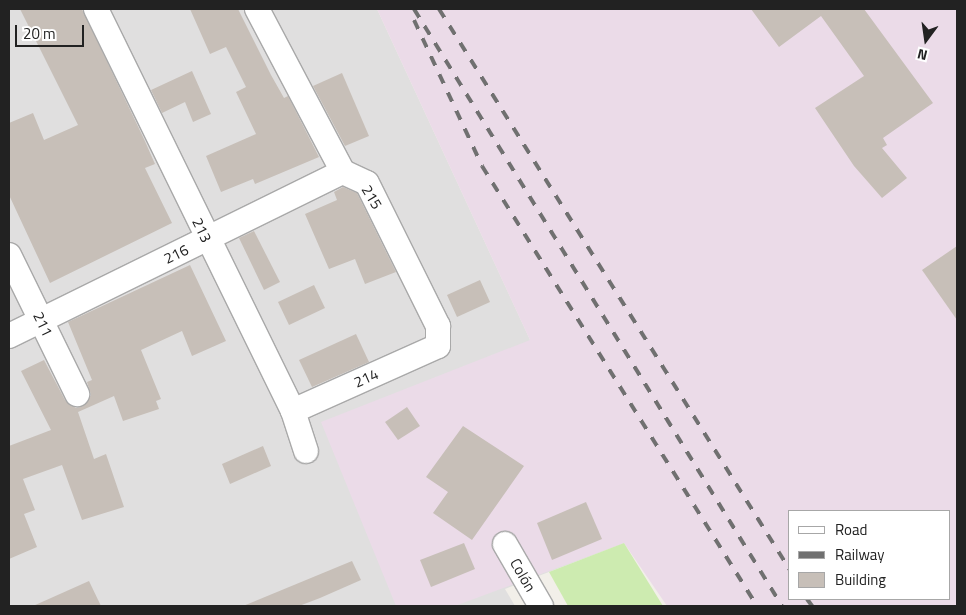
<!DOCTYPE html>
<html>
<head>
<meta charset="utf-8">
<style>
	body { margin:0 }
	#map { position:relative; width:966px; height:615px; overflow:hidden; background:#f2efe9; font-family:"Titillium Web",sans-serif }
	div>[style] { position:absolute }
	.residential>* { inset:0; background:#e0dfdf }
	.industrial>* { inset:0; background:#ebdbe8 }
	.grass>* { inset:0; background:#cdebb0 }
	.building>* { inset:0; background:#c7bfb8 }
	.roads { filter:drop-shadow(1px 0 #a9a9a9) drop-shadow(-1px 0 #a9a9a9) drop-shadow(0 1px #a9a9a9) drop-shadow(0 -1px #a9a9a9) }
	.minor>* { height:24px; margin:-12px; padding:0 12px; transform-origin:12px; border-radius:12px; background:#fff }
	.rail>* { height:4px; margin-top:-2px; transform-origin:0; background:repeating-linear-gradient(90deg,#707070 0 10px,transparent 0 20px) }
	span { translate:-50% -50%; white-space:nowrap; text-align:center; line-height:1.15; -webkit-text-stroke:5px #fff; paint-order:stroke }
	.street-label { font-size:15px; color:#222 }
	.frame { position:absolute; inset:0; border:10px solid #222; pointer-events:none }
	.legend { position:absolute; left:788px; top:510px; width:162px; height:90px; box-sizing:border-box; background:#fff; border:1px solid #a7a7a7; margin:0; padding:6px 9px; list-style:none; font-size:15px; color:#222 }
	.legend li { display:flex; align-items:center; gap:10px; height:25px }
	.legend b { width:25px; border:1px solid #a7a7a7 }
	.north { position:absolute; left:901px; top:15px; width:50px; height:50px; -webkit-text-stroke:4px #fff; paint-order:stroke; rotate:194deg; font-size:14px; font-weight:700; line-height:20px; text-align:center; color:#222 }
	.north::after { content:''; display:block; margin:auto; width:18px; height:22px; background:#222; clip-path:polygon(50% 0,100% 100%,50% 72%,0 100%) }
	.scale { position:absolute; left:15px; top:25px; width:69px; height:22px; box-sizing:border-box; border:2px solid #222; border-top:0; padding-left:6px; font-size:15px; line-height:18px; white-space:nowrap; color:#222; -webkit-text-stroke:4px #fff; paint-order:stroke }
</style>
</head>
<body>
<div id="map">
	<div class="residential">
		<div style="clip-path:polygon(9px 9px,377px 9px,624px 543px,505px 589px,515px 606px,9px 606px)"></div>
	</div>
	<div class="industrial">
		<div style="clip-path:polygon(evenodd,377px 9px,957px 9px,957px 606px,667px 606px,624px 543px,455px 606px,396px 606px,321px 422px,530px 340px,377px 9px,790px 511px,950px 511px,950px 599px,790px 599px,790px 511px)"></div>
	</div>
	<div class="grass">
		<div style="clip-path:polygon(624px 543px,663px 606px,568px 606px,549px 572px)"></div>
	</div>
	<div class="building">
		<div style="clip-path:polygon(20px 9px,82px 9px,144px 139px,155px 164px,145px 168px,172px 223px,50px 283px,9px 195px,9px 123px,33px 113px,44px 140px,78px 125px)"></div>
		<div style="clip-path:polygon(190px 9px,238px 9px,271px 75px,284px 98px,288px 96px,319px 157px,255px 184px,253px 179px,221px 192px,206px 156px,256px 134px,236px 92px,246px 87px,226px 47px,210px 54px)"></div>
		<div style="clip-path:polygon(751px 9px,864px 9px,933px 103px,883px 138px,887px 145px,882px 148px,907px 178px,882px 198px,854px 166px,815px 108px,864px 76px,821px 16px,779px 47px)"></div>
		<div style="clip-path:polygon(192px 71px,211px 114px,193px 122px,185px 102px,162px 113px,151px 90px)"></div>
		<div style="clip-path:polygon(342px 73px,369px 136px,345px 146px,313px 86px)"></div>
		<div style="clip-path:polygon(343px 187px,357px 193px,396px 272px,365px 284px,355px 259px,329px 269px,305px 214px,337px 200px,334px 192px)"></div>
		<div style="clip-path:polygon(254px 231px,280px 282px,264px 290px,239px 238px)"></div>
		<div style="clip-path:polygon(957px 246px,957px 320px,922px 270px)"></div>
		<div style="clip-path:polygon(190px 265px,226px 341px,192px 356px,182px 331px,141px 350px,161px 399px,156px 401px,159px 409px,123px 421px,114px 396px,78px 412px,94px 459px,106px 454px,124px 507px,82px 520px,62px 465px,23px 479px,35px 510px,24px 514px,37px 547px,9px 559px,9px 446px,51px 430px,21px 371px,44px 360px,65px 400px,76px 408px,83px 406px,91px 395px,87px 382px,92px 380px,68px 322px)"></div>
		<div style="clip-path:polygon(480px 280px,490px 302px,457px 317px,447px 295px)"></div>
		<div style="clip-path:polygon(314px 285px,325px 308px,289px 325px,278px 302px)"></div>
		<div style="clip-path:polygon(356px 334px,369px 362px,312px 387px,299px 360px)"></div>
		<div style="clip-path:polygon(407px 407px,420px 426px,398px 440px,385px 422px)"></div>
		<div style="clip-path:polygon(463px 426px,524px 466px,472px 540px,433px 513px,448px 492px,426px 477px)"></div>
		<div style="clip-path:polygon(263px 446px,271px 466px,230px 484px,222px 464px)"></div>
		<div style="clip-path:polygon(586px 502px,602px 539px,552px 560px,537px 523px)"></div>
		<div style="clip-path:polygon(464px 543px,475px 569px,431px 587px,420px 560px)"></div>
		<div style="clip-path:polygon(352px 561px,361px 580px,320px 598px,299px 606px,243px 606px)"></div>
		<div style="clip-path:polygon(89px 581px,101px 606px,33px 606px)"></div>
	</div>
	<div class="roads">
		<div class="minor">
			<div style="left:96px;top:9px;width:448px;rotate:63.9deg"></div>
			<div style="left:293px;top:411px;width:42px;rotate:72deg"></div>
			<div style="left:257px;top:9px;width:184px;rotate:62.2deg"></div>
			<div style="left:343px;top:172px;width:26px;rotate:25deg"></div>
			<div style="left:367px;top:183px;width:160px;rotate:63.6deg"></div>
			<div style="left:438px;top:326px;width:20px;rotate:90deg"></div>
			<div style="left:438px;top:346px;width:159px;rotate:155.9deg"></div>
			<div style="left:9px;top:255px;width:155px;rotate:63.9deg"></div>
			<div style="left:9px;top:336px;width:372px;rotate:-26.2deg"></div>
			<div style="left:505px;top:544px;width:72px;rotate:59.9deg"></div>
		</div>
	</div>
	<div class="rail">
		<div style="left:414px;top:9px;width:701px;rotate:58.35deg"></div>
		<div style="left:439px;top:9px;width:662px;rotate:57.97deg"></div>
		<div style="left:414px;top:20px;width:161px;rotate:65deg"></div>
		<div style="left:482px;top:166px;width:519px;rotate:57.99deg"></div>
		<div style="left:807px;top:599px;width:9px;rotate:54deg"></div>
	</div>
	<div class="street-label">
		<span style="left:372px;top:197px;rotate:59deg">215</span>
		<span style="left:202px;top:230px;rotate:64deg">213</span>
		<span style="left:176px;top:254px;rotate:-26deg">216</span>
		<span style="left:43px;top:324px;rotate:64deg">211</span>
		<span style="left:366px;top:378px;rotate:-24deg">214</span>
		<span style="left:523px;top:575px;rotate:60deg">Colón</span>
	</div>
	<div class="frame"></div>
	<ul class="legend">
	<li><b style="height:6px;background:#fff"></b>Road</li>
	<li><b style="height:6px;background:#707070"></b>Railway</li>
	<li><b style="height:14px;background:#c7bfb8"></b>Building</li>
	</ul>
	<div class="north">N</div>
	<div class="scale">20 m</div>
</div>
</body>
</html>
